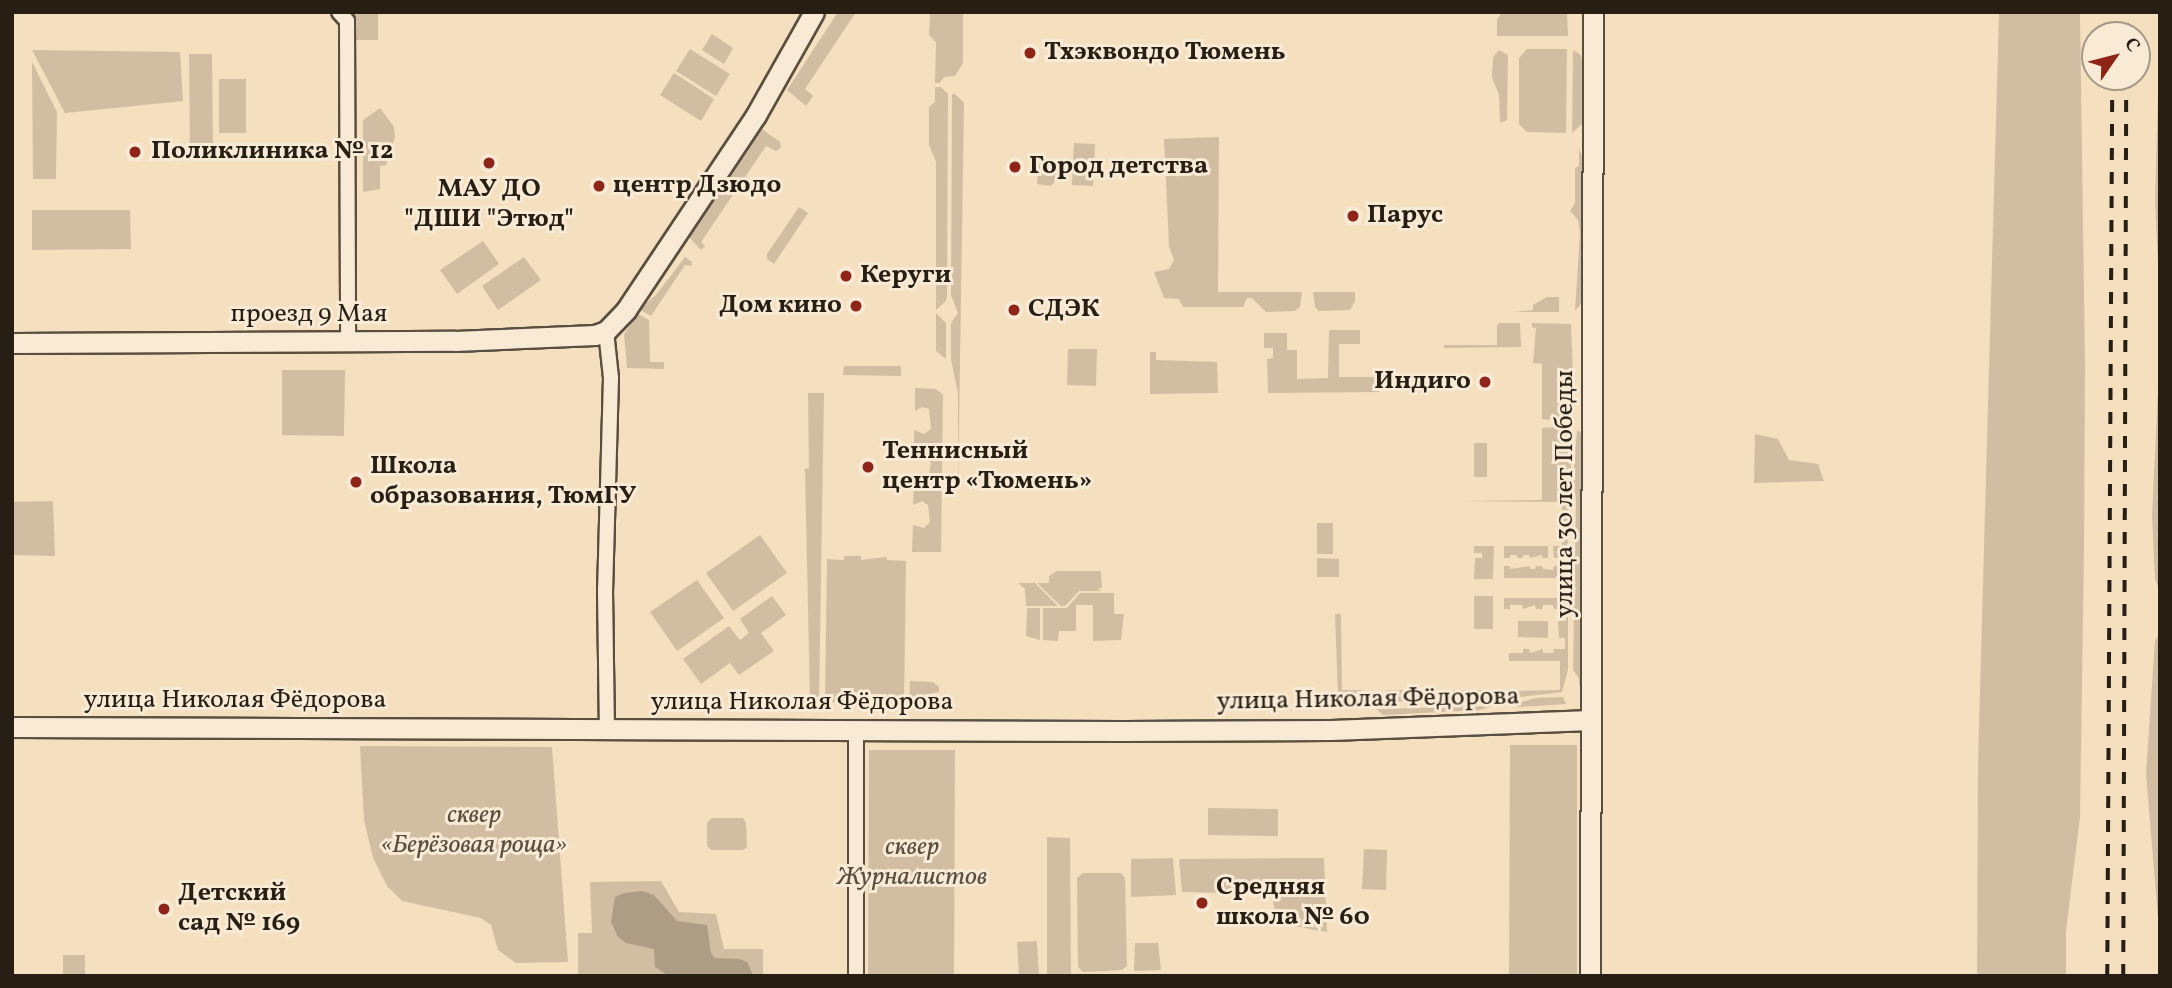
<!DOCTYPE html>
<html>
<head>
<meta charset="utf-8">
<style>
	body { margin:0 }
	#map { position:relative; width:2172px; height:988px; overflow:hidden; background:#f4dfbf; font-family:Vollkorn,serif }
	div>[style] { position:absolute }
	.green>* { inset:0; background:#d1bea2 }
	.water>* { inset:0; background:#ae9d85 }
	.roads { filter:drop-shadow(2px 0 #5a4e3f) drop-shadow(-2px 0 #5a4e3f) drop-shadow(0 2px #5a4e3f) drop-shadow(0 -2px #5a4e3f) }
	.street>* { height:14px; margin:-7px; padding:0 7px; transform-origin:7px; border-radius:7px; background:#f8ead5 }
	.secondary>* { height:19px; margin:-9.5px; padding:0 9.5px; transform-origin:9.5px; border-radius:9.5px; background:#f8ead5 }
	.rail>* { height:3.5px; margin-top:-1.75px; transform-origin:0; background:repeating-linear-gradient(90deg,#271e14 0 12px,transparent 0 24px) }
	.dots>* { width:19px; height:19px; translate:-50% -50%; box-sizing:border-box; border:4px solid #f8ead5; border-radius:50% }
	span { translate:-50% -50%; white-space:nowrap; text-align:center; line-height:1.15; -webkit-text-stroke:6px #f8ead5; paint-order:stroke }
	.poi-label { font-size:26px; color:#271e14; font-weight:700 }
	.left { translate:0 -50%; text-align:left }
	.right { translate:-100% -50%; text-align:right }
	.street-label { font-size:26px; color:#271e14 }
	.park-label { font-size:26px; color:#5a4e3f; font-style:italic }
	.frame { position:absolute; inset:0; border:14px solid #271e14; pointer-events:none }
	.north { position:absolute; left:2081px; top:21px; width:70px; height:70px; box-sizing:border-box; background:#f8ead5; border:2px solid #a49888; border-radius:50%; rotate:55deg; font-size:19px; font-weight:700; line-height:28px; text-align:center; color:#271e14 }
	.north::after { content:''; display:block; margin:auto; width:24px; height:32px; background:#8f2418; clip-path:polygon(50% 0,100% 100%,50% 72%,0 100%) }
</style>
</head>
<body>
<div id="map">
	<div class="green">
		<div style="clip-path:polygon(354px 12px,378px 12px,378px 40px,354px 40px)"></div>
		<div style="clip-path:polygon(838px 12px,856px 12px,805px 89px,813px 96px,806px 106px,787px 90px)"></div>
		<div style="clip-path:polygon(930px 12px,963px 12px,963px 63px,955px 76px,944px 77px,940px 83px,935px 83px,936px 42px,929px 35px)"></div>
		<div style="clip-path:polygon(1999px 12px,2080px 12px,2085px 365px,2084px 550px,2080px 817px,2066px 931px,2066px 976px,1977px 976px,1978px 762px)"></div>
		<div style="clip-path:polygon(1567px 13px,1568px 36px,1497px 36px,1497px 19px,1501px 14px)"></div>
		<div style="clip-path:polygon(2160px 25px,2160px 310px,2155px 199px)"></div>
		<div style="clip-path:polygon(712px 34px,733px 48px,724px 64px,702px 50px)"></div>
		<div style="clip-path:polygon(690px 49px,730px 74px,716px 96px,676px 71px)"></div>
		<div style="clip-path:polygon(1527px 49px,1567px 49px,1566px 133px,1527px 132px,1519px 124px,1519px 58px)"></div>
		<div style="clip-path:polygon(32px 50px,180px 52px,183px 101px,65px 113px)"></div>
		<div style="clip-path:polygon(1499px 50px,1508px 55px,1507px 120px,1500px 123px,1499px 95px,1492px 77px,1493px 57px)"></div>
		<div style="clip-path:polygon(1573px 50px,1581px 55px,1582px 61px,1582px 124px,1572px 133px)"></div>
		<div style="clip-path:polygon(189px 54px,212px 54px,213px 148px,190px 148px)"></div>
		<div style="clip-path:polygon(32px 62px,57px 112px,56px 179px,33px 179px)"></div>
		<div style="clip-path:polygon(674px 73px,714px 99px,701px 121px,660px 95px)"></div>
		<div style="clip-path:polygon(219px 79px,246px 79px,246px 133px,219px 133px)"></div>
		<div style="clip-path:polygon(935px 87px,941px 87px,948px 94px,947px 295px,946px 301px,936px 310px,936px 162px,929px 145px,929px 107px,935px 102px)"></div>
		<div style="clip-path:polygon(952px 94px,955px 94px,964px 103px,958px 494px,958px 393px,951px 360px,951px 323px,958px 313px,951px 295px)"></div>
		<div style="clip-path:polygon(380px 108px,394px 127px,395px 137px,386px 165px,380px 166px,380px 189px,363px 192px,363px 120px)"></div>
		<div style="clip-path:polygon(762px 129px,780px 142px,781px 148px,776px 151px,766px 146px,701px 242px,705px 246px,701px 250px,689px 237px)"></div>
		<div style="clip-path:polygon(1219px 137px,1218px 292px,1302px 292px,1300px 307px,1295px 311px,1266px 312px,1252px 298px,1247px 298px,1243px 307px,1183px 307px,1179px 299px,1164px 298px,1154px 272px,1169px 269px,1174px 260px,1169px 246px,1164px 139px)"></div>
		<div style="clip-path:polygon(1074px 143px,1095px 144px,1093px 186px,1072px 185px)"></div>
		<div style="clip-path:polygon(1579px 149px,1584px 160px,1582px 302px,1575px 311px,1580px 233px,1578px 220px,1570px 211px,1575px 203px,1575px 168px,1579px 166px)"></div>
		<div style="clip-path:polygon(1039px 160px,1059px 161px,1058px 180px,1050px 186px,1037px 184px)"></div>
		<div style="clip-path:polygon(799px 207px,808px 213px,774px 264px,767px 259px,767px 254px)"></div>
		<div style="clip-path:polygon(32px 210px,130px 210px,131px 249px,32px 250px)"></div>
		<div style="clip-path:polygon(483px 241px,499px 264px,457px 294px,440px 270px)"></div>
		<div style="clip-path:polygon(524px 257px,541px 280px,498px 310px,482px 286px)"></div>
		<div style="clip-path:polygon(685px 257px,692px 262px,691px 266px,685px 265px,651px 316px,642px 311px,640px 308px,656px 295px)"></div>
		<div style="clip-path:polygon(1313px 292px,1355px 292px,1355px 301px,1350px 310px,1319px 311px,1315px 307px)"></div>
		<div style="clip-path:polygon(1547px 297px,1559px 297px,1559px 312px,1513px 312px,1533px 310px,1533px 305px)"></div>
		<div style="clip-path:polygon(936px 313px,946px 323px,946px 359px,936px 351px)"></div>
		<div style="clip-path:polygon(638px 314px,649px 320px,650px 362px,664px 362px,664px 369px,627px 368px,624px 334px)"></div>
		<div style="clip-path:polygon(1500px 323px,1520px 323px,1521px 347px,1444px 348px,1444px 345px,1497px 345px,1497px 325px)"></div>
		<div style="clip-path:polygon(1532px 323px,1571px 324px,1574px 401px,1571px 417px,1559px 421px,1542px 419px,1542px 364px,1533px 363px,1536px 328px,1532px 327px)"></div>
		<div style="clip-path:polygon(1329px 330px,1360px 330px,1360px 344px,1339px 344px,1339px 377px,1380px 377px,1380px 392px,1268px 393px,1267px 359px,1273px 358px,1273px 348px,1264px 348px,1264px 333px,1287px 333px,1287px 350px,1297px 350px,1297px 379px,1328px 378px)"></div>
		<div style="clip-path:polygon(2160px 346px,2160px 592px,2155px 579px,2152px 516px)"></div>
		<div style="clip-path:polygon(1068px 349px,1097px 349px,1096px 386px,1067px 385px)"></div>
		<div style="clip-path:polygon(1150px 352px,1156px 352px,1156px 360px,1217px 362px,1218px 393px,1150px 394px)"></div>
		<div style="clip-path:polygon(844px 366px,901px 366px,901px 376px,843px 375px)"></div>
		<div style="clip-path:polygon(282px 370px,345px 370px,344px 436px,282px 435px)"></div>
		<div style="clip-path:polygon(915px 388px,936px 389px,943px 395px,941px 552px,912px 552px,913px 525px,924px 528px,930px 522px,928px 505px,922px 501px,913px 505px,914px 477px,922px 481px,928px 479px,931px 463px,925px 455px,914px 457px,914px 430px,924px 434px,931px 429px,929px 409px,922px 407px,915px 411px)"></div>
		<div style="clip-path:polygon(808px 393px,824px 393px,819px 701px,810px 701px,805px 469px,809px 468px)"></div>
		<div style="clip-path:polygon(1556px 427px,1571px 428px,1573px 442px,1568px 500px,1568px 670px,1562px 692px,1511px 698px,1510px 691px,1560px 690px,1560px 661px,1509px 661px,1509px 653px,1523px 653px,1523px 649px,1529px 649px,1530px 653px,1543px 649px,1543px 653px,1553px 653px,1554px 649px,1565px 649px,1565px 638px,1559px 638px,1558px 621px,1566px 621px,1566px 610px,1554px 609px,1553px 605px,1543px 605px,1542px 609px,1536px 609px,1535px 605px,1523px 609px,1522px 605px,1510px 605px,1510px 609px,1504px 609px,1504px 598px,1565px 598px,1566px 578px,1504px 578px,1504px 566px,1510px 566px,1510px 569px,1530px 566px,1530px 569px,1535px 569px,1536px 566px,1542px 566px,1543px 569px,1553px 570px,1554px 566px,1565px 566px,1565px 558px,1554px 558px,1553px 546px,1562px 546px,1562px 502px,1458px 501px,1542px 500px,1542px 428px)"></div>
		<div style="clip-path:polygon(1577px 430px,1583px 434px,1583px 686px,1579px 686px,1579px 679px,1573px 670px,1576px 499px,1573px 480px)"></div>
		<div style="clip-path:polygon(1755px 434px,1778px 439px,1789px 460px,1818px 464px,1824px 481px,1754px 483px)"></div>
		<div style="clip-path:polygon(1474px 443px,1487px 443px,1487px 477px,1474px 477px)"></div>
		<div style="clip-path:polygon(53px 501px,55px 556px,12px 555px,12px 502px)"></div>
		<div style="clip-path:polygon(1317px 523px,1333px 523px,1333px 554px,1317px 554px)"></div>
		<div style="clip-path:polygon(760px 535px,787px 573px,733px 611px,706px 573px)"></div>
		<div style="clip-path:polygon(1474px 546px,1494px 546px,1493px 579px,1474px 579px,1475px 558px,1482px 558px,1482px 553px,1474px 553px)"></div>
		<div style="clip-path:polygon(1504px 546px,1548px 546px,1548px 558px,1542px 558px,1542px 555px,1530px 558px,1529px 555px,1523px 555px,1523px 558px,1517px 558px,1517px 555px,1510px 555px,1510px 558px,1504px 558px)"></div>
		<div style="clip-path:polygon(844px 556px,861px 556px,861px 560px,886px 557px,887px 560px,906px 561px,904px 703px,825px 702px,827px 559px,844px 560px)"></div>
		<div style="clip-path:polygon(1317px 558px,1339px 559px,1339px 577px,1317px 577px)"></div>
		<div style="clip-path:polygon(1057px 571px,1101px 571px,1102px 588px,1097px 589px,1101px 591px,1079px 591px,1065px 606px,1061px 606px,1037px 583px,1049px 583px,1049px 576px)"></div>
		<div style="clip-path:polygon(697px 580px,724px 618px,677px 651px,650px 612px)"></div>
		<div style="clip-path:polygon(1018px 583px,1035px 583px,1058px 606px,1026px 606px,1025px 589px)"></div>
		<div style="clip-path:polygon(1080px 593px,1114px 593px,1114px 614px,1124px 614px,1121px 640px,1093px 641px,1093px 605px,1076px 605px,1076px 631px,1059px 631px,1058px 641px,1043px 640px,1043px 608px,1067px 608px)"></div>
		<div style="clip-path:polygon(772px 596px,786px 615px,761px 633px,774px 651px,739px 675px,730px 663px,701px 684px,683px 659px,729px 626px,740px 640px,749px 633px,740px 619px)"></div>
		<div style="clip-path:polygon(1474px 596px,1493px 596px,1493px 629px,1474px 629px)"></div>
		<div style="clip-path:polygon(1027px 608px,1040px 608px,1040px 640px,1026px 636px)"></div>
		<div style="clip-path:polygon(1335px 614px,1341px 614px,1342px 690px,1361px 690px,1361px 702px,1351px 695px,1338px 695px)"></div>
		<div style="clip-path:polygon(1518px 621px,1548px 621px,1548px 638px,1518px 637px)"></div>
		<div style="clip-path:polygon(2160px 634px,2160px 943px,2146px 773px,2155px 640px)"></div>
		<div style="clip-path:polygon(910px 681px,933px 682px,939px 687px,939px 692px,929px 694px,928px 703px,909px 703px)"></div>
		<div style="clip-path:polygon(1387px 690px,1497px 690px,1497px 700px,1388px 702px)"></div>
		<div style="clip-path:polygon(1563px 697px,1566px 704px,1518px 707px,1514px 704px,1536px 698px)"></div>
		<div style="clip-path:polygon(1493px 706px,1480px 710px,1383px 715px,1376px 709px)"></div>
		<div style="clip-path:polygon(1510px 745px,1577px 745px,1577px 976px,1509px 976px)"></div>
		<div style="clip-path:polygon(360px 746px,552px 747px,568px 962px,516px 963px,498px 950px,491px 925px,481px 918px,402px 901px,387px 886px,373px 858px,364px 820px)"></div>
		<div style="clip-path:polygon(869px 750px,955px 750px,954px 976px,868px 976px)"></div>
		<div style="clip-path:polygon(1208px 808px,1278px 809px,1278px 836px,1208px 835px)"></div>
		<div style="clip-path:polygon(712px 818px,743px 818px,746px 823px,747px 847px,743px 850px,711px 850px,707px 846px,707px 823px)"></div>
		<div style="clip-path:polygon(1047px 837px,1070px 838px,1071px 975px,1047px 975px)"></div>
		<div style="clip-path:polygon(1364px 849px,1387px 850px,1386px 890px,1362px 889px)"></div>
		<div style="clip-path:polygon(1173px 858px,1176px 895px,1131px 897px,1131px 859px)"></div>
		<div style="clip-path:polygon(1324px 858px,1327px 932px,1277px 923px,1272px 894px,1182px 892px,1179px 859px)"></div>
		<div style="clip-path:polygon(1083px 873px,1121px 873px,1125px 878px,1127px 966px,1122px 970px,1083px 972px,1078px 967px,1077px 878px)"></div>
		<div style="clip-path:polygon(661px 881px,679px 912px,716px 914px,724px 949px,763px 949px,763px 976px,574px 976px,578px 975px,578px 933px,592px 933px,590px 882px)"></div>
		<div style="clip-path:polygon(1037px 941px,1039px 976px,1019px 976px,1017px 942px)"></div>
		<div style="clip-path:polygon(1135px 943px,1158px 943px,1161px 970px,1134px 971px)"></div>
		<div style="clip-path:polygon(63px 955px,85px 955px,85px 976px,63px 976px)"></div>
	</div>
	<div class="water">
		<div style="clip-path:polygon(642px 891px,654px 895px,677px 921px,707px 925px,711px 953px,715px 958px,740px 959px,748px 963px,753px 976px,669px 976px,655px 967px,654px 949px,626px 943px,618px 937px,611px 922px,615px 897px,624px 893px)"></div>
	</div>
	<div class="roads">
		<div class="street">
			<div style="left:339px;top:12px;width:12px;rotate:48deg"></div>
			<div style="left:347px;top:21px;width:320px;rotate:89.8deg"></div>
			<div style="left:606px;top:331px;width:47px;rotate:83.9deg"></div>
			<div style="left:611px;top:378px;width:212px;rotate:91.6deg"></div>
			<div style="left:605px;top:590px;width:138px;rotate:89.2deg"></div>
			<div style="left:856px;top:976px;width:247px;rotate:-90deg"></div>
		</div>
		<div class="secondary">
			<div style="left:12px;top:343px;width:443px;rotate:-0.3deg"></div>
			<div style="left:455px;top:341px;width:140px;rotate:-2.5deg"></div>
			<div style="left:595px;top:335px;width:12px;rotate:-20deg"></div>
			<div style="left:606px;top:331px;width:29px;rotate:-46deg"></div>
			<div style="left:626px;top:310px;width:234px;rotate:-56.3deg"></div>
			<div style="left:756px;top:115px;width:118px;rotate:-60.6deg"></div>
			<div style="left:12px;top:727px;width:1112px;rotate:0.21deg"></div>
			<div style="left:1124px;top:731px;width:207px;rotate:-0.3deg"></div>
			<div style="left:1331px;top:730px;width:260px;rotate:-2.2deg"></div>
			<div style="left:1590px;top:976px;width:964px;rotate:-89.82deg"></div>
		</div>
	</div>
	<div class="rail">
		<div style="left:2113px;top:35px;width:23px;rotate:-90deg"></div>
		<div style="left:2126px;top:35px;width:23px;rotate:-88deg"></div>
		<div style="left:2107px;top:976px;width:899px;rotate:-89.68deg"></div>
		<div style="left:2123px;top:976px;width:899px;rotate:-89.81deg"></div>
	</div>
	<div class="dots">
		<div style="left:1030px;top:53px;background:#8f2418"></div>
		<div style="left:135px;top:152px;background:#8f2418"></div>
		<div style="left:489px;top:163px;background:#8f2418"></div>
		<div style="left:1015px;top:167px;background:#8f2418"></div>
		<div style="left:599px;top:186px;background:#8f2418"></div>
		<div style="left:1353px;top:216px;background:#8f2418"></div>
		<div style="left:846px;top:276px;background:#8f2418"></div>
		<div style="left:856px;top:306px;background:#8f2418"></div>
		<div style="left:1014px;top:310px;background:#8f2418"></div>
		<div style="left:1485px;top:382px;background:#8f2418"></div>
		<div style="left:868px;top:467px;background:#8f2418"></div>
		<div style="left:356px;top:482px;background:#8f2418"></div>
		<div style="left:1202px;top:903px;background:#8f2418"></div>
		<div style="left:164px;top:909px;background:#8f2418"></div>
	</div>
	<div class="poi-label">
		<span class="left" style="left:1044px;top:53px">Тхэквондо Тюмень</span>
		<span class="left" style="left:151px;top:152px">Поликлиника № 12</span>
		<span class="left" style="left:1029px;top:167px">Город детства</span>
		<span class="left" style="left:613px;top:186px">центр Дзюдо</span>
		<span style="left:489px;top:205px">МАУ ДО<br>"ДШИ "Этюд"</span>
		<span class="left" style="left:1367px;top:216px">Парус</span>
		<span class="left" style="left:860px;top:276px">Керуги</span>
		<span class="right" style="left:842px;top:306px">Дом кино</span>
		<span class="left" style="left:1028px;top:310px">СДЭК</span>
		<span class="right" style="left:1471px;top:382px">Индиго</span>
		<span class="left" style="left:882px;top:467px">Теннисный<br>центр «Тюмень»</span>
		<span class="left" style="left:370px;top:482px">Школа<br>образования, ТюмГУ</span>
		<span class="left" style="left:1216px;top:903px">Средняя<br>школа № 60</span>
		<span class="left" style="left:178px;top:909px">Детский<br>сад № 169</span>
	</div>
	<div class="street-label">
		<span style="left:309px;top:315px">проезд 9 Мая</span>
		<span style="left:1566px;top:494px;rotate:-90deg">улица 30 лет Победы</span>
		<span style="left:1368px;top:700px;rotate:-1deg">улица Николая Фёдорова</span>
		<span style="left:235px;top:701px">улица Николая Фёдорова</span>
		<span style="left:802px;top:703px">улица Николая Фёдорова</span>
	</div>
	<div class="park-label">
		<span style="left:474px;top:831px">сквер<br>«Берёзовая роща»</span>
		<span style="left:912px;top:863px">сквер<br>Журналистов</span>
	</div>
	<div class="frame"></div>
	<div class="north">С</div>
</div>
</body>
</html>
